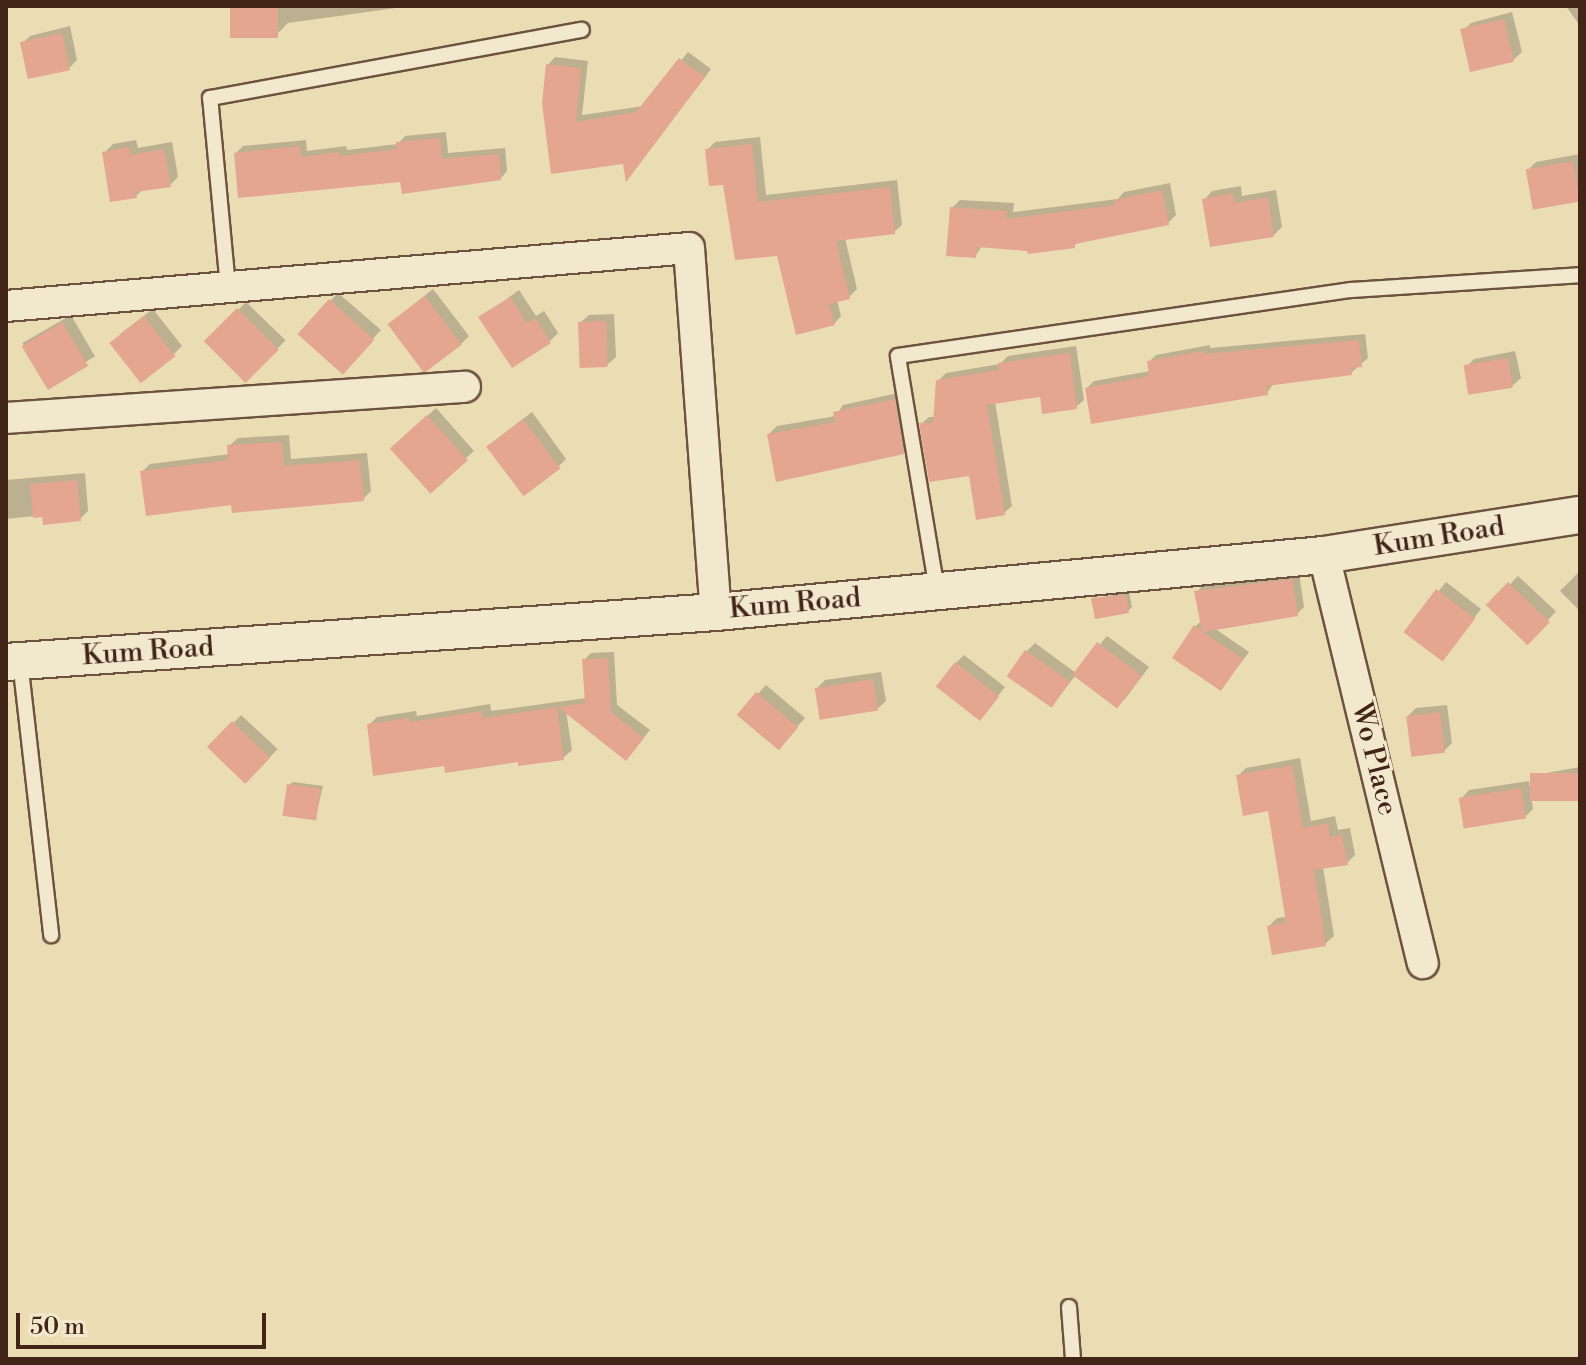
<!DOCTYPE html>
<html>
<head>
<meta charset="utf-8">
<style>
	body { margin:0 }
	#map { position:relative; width:1586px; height:1365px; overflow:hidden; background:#eadcb3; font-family:"Libre Bodoni",serif }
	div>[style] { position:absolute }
	.shadow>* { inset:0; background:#0003; transform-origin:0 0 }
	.building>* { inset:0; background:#e4a591; transform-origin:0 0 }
	.roads { filter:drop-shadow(2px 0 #6d533f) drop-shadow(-2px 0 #6d533f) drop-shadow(0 2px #6d533f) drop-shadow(0 -2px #6d533f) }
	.service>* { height:14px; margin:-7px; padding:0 7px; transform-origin:7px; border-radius:7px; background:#f1e8ce }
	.minor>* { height:30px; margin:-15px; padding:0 15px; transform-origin:15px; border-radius:15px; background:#f1e8ce }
	.tertiary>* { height:36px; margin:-18px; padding:0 18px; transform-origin:18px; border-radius:18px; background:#f1e8ce }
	span { translate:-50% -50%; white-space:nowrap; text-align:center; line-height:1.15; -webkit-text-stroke:6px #f1e8ce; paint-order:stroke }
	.street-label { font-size:28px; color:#432518 }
	.frame { position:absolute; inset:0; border:8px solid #432518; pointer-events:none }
	.scale { position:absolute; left:16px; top:1313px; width:250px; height:36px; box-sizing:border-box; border:4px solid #432518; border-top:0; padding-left:10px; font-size:24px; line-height:28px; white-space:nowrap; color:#432518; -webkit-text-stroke:6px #f1e8ce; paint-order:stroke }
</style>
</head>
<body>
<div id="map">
	<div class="shadow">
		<div style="clip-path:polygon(232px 6px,410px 6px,288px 23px,279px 32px)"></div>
		<div style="clip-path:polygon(1566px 6px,1580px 6px,1580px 22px,1578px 23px)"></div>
		<div style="clip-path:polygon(1512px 12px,1522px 52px,1513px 60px,1463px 31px,1471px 23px)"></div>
		<div style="clip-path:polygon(70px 26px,77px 60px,69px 68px,22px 44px,30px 36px)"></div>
		<div style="clip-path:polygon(688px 52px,711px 69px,633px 172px,625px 162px,553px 172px,548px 65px,555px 57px,588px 61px,582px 115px,644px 106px)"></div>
		<div style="clip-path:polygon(446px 132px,448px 153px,505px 148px,507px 171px,501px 178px,402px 180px,236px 153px,243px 146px,306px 140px,307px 151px,346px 146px,347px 150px,398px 144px,405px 136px)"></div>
		<div style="clip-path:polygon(760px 137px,766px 195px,897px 180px,902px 225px,894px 232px,845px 238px,857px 289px,849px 297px,837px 300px,841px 316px,834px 324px,725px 183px,708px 149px,715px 142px)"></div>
		<div style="clip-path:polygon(136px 140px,138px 148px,172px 142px,178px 177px,170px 185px,143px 189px,136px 196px,105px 152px,113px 144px)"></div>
		<div style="clip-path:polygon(1580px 154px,1579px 199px,1528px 170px,1536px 162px)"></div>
		<div style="clip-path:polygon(1170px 183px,1176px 215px,1168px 223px,1079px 241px,1074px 246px,1029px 249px,983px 245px,975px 256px,952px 208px,960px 200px,1014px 203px,1013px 212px,1118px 199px,1124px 192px)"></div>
		<div style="clip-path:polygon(1241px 186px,1242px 196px,1276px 190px,1282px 227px,1274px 235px,1204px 200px,1212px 191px)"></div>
		<div style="clip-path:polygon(433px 289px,469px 336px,461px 344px,389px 324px)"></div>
		<div style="clip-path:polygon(519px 290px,536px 316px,544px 311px,558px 333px,550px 341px,481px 318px)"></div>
		<div style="clip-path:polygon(338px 293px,381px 330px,343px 371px,330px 301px)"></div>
		<div style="left:246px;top:302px;width:55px;height:56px;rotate:44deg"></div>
		<div style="clip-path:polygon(153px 309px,182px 346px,174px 354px,120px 334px)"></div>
		<div style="clip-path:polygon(614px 314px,616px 357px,607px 365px,580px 323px,589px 315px)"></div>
		<div style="left:71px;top:315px;width:48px;height:56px;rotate:60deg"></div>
		<div style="clip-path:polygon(1365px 334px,1368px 358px,1351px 373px,1274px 383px,1267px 393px,1087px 388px,1094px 381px,1150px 371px,1149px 362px,1156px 355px,1210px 345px,1210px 348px)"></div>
		<div style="clip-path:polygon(1076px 346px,1084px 400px,1076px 407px,1042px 395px,995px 402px,1012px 506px,1004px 513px,921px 424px,929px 417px,935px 417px,938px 381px,946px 373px,1000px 364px,1008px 356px)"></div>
		<div style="clip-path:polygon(1515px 351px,1521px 378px,1512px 386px,1466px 367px,1474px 359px)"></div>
		<div style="clip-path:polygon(903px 392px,911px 444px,903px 452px,769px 434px,777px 426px,836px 416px,843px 405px)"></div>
		<div style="clip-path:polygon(436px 408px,474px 451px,466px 458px,401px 440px)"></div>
		<div style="clip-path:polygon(532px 412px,566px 459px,558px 467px,488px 446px)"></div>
		<div style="clip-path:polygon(289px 435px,291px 459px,367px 453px,371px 491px,363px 499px,233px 503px,142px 472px,150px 464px,230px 454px,229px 446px,238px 438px)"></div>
		<div style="clip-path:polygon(85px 473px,88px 511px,80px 519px,44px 515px,6px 519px,6px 480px)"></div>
		<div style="clip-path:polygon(1580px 571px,1580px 611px,1560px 591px)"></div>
		<div style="clip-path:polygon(1299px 573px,1304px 607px,1297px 614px,1214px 628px,1249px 652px,1221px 689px,1195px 627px,1202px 620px,1197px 592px,1204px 584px)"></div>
		<div style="left:1518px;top:576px;width:52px;height:41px;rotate:43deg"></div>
		<div style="clip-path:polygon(1446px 582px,1481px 609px,1449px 650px,1406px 631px)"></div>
		<div style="clip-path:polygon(1129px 592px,1132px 607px,1128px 611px,1093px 599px)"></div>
		<div style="clip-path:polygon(1107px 636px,1149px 667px,1125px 699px,1117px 706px,1076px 675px,1051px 706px,1027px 651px,1035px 643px,1076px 673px)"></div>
		<div style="clip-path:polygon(614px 652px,617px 705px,650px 730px,633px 751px,566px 711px,572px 750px,563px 758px,446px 764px,369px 725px,377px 717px,416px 711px,417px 716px,490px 704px,491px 711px,586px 698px,584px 660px,591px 653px)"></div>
		<div style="clip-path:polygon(964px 655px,1005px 687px,988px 709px,956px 663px)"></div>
		<div style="clip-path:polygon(881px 672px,886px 701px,877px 709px,817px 688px,825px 680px)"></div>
		<div style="clip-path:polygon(766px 685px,805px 718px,783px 742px,739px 715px)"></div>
		<div style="clip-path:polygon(1447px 705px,1452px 743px,1444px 751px,1408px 716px,1416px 708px)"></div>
		<div style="left:241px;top:715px;width:50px;height:45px;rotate:43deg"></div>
		<div style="clip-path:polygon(1300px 758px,1311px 821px,1335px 816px,1338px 830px,1350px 828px,1355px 855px,1347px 863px,1323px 867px,1334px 936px,1325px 944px,1269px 926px,1277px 918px,1287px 917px,1270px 809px,1238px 776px,1246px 768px)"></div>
		<div style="clip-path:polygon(1580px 767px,1580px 799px,1533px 782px,1541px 774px)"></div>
		<div style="clip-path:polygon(1529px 781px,1533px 809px,1525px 817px,1461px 799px,1469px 790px)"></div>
		<div style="clip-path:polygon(293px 782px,323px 786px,315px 820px,289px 785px)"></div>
	</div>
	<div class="building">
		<div style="left:230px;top:6px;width:48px;height:32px"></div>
		<div style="left:1504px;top:19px;width:44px;height:45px;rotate:77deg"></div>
		<div style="left:62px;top:33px;width:38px;height:43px;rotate:78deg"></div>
		<div style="clip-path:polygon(679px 58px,705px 77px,626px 182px,623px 164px,551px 174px,542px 103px,546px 64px,581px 68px,576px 122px,636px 112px)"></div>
		<div style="clip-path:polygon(440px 138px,442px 159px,499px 154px,501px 180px,402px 194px,400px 182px,238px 198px,234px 153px,300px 146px,301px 157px,339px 152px,340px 156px,397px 149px,396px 142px)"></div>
		<div style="clip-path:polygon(752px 144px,758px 202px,890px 187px,895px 234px,836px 241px,850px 299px,829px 304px,835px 325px,796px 335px,777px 256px,735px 260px,723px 185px,709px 186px,705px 149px)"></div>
		<div style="clip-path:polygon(129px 147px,130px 155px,164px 149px,171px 187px,135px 192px,137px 198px,110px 202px,102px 152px)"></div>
		<div style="left:1573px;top:161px;width:41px;height:48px;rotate:80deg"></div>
		<div style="clip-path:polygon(1162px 190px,1169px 225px,1075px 244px,1075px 248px,1028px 254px,1027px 251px,977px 247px,976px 258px,946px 256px,950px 207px,1007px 211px,1006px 219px,1115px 205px,1114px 200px)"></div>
		<div style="clip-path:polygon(1233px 193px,1235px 203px,1268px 197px,1274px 237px,1210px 247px,1202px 199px)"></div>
		<div style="left:425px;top:296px;width:61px;height:47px;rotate:53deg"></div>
		<div style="clip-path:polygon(510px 297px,527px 323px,535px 318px,551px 343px,512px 368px,478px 317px)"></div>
		<div style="left:329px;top:299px;width:61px;height:47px;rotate:42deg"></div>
		<div style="left:237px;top:308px;width:59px;height:47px;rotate:45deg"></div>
		<div style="left:144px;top:316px;width:51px;height:44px;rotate:52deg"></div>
		<div style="left:606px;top:321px;width:46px;height:28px;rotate:88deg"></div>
		<div style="left:62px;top:322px;width:51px;height:47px;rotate:59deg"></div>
		<div style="clip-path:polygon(1359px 340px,1362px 367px,1352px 368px,1352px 375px,1267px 386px,1268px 395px,1091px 424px,1085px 388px,1149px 376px,1147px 361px,1203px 351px,1204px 354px)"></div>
		<div style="clip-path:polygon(1070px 353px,1077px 409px,1042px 414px,1040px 397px,987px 405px,1005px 515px,976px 520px,969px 476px,929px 482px,919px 423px,933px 423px,936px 380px,999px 370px,998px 363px)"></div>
		<div style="left:1508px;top:358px;width:30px;height:45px;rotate:81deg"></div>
		<div style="clip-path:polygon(895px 399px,904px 454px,776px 482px,767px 434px,835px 422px,833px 412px)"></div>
		<div style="left:427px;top:415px;width:61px;height:50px;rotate:48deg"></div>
		<div style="left:523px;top:419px;width:62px;height:46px;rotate:53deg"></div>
		<div style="clip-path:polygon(282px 442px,284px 466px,360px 460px,364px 501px,232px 513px,231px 505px,146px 516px,140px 471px,228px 460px,227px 445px)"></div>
		<div style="clip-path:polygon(77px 480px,81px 521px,43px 525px,42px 517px,33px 518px,30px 484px)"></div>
		<div style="clip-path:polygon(1292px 579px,1298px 616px,1203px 632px,1243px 659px,1221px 691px,1172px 658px,1194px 625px,1202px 631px,1194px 591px)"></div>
		<div style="left:1508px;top:582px;width:58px;height:32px;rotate:44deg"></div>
		<div style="left:1436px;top:589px;width:49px;height:54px;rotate:37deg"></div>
		<div style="clip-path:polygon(1126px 595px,1129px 613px,1095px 619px,1091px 598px)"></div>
		<div style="left:1097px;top:642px;width:56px;height:41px;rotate:37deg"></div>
		<div style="left:1025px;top:650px;width:55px;height:32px;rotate:35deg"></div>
		<div style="clip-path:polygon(608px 658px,611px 712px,644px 738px,626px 761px,558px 707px,585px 703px,582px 659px)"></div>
		<div style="left:955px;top:662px;width:56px;height:31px;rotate:38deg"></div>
		<div style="left:873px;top:679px;width:32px;height:59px;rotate:81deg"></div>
		<div style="left:756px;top:692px;width:55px;height:30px;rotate:40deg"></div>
		<div style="clip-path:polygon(557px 707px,564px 760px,518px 766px,518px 762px,445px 773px,444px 766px,373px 776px,367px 724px,409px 718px,410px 722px,482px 711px,483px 718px)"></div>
		<div style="left:1440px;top:712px;width:41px;height:34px;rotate:83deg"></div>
		<div style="left:232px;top:721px;width:53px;height:36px;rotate:44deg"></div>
		<div style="clip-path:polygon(1292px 765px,1303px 828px,1328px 823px,1330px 837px,1342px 835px,1348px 865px,1314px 870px,1326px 946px,1272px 955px,1267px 926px,1286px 922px,1268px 811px,1243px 816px,1236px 775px)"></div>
		<div style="left:1580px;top:773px;width:28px;height:50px;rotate:90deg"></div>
		<div style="left:287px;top:784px;width:34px;height:32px;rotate:8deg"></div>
		<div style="left:1521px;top:788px;width:31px;height:63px;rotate:81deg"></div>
	</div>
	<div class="roads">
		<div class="service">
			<div style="left:228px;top:287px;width:190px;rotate:-95.4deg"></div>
			<div style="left:210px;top:98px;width:378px;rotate:-10.4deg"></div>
			<div style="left:937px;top:590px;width:237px;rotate:-99.5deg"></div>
			<div style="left:898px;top:356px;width:458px;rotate:-8.3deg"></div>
			<div style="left:1351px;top:290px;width:229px;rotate:-3.7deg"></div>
			<div style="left:20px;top:661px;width:276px;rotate:83.5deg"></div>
			<div style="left:1069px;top:1307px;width:52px;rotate:85.6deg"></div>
		</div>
		<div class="minor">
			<div style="left:6px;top:306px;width:685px;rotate:-4.85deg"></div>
			<div style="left:689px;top:248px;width:365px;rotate:85.8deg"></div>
			<div style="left:6px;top:418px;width:460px;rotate:-3.9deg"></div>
			<div style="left:1324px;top:555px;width:420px;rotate:76.4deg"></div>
		</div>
		<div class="tertiary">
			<div style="left:6px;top:662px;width:712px;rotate:-4.03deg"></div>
			<div style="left:716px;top:612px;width:611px;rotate:-5.36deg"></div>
			<div style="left:1324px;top:555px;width:259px;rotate:-8.9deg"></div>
		</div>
	</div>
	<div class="street-label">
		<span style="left:1439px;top:537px;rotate:-9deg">Kum Road</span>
		<span style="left:795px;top:604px;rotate:-5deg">Kum Road</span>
		<span style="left:148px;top:652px;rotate:-4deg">Kum Road</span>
		<span style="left:1374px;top:759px;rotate:76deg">Wo Place</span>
	</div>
	<div class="frame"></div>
	<div class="scale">50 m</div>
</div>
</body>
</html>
